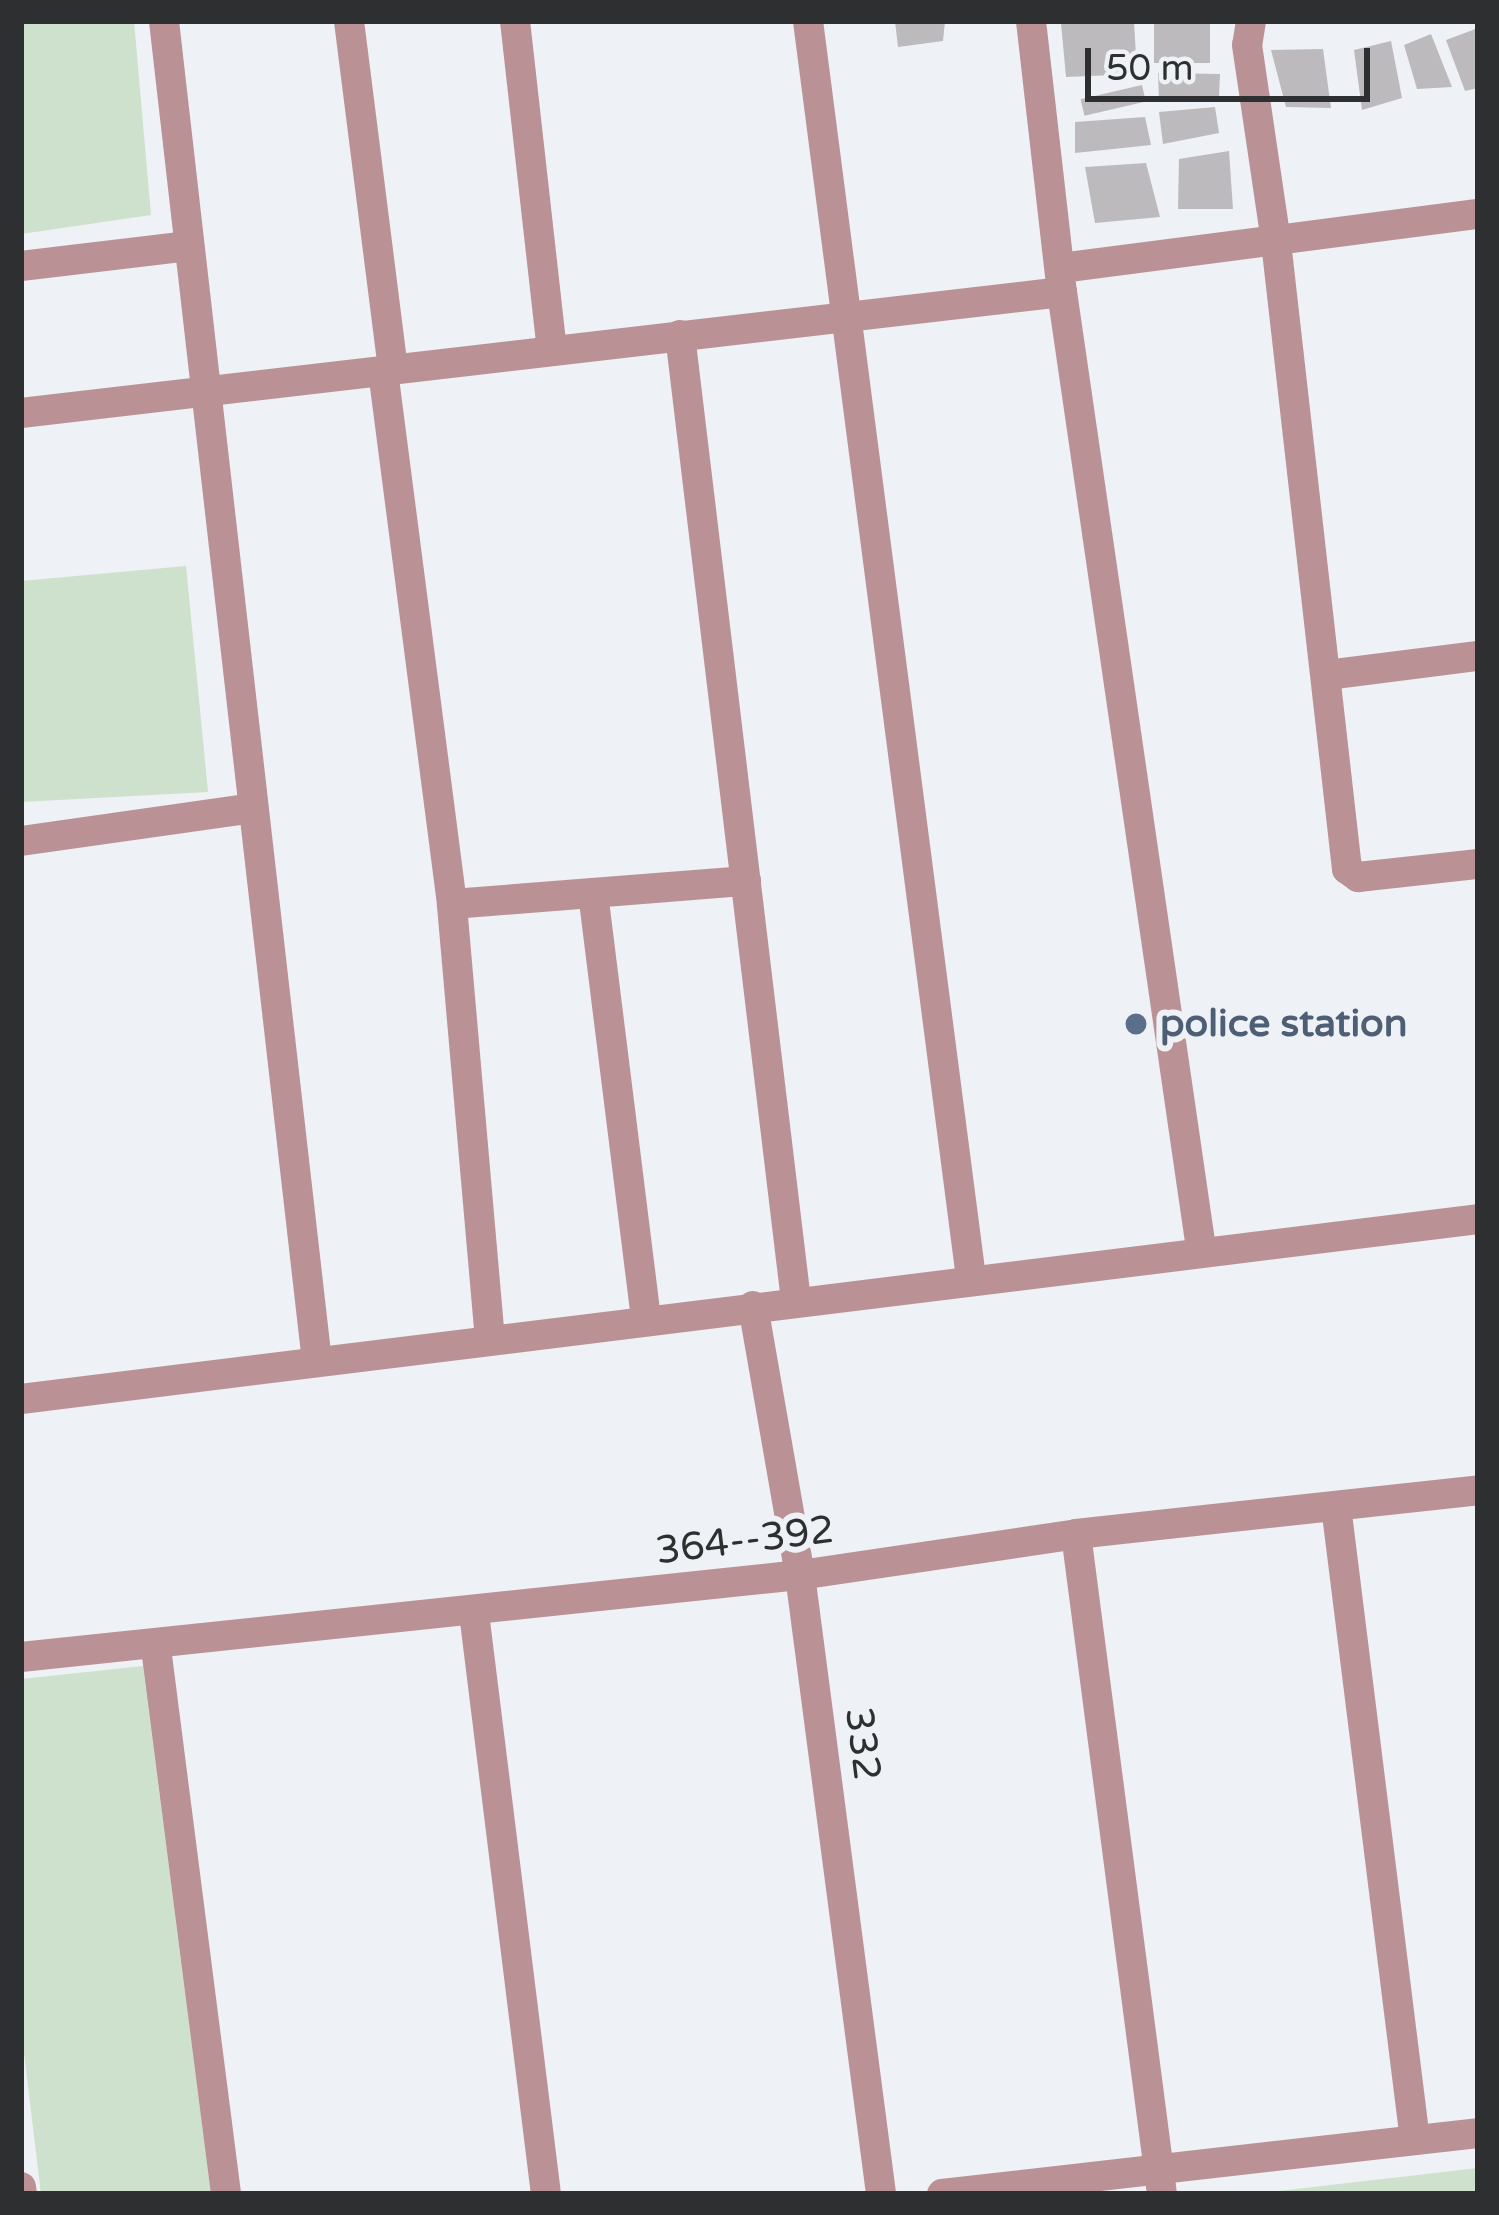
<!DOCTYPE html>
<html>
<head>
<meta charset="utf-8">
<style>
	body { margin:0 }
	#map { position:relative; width:1499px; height:2215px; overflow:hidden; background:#eef1f5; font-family:"Varela Round",sans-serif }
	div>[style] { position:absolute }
	.green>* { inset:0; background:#cde1cc }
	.building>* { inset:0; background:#bdbabd; transform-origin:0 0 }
	.minor>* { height:30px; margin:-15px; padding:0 15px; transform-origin:15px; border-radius:15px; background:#ba9295 }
	.dots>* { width:33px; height:33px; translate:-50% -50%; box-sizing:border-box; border:6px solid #eef1f5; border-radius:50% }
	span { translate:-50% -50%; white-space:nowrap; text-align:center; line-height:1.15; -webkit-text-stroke:12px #eef1f5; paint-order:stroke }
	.service-label { font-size:39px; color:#4e5e75; font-weight:700 }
	.left { translate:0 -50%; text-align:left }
	.street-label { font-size:39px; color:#2d2f30 }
	.frame { position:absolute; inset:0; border:24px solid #2d2f30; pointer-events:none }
	.scale { position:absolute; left:1085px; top:48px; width:285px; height:54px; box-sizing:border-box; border:6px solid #2d2f30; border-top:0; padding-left:15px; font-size:36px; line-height:42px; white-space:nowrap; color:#2d2f30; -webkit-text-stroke:9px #eef1f5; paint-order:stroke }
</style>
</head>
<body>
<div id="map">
	<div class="green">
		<div style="clip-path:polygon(21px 21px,134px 21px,151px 215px,21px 234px)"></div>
		<div style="clip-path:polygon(186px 566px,208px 792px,21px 802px,21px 581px)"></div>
		<div style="clip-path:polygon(143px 1666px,211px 2194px,41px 2194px,21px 2028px,21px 1679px)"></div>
		<div style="clip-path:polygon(1478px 2168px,1478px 2194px,1253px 2194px)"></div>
	</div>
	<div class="building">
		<div style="clip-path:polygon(895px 21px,945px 21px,943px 41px,898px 47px)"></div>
		<div style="clip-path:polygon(1073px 21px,1134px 21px,1137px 74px,1066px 77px,1061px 23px)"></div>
		<div style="left:1154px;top:21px;width:56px;height:42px"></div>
		<div style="clip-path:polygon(1478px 28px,1478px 88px,1465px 91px,1446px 40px)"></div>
		<div style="clip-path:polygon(1431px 34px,1452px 87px,1417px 89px,1404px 45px)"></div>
		<div style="clip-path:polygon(1391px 41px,1402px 98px,1362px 110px,1354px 50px)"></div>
		<div style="clip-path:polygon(1323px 49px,1331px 108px,1286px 107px,1271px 50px)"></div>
		<div style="clip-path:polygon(1158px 73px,1220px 74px,1219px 97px,1159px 100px)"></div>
		<div style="left:1142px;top:85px;width:17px;height:63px;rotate:77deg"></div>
		<div style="clip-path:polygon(1215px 107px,1219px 133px,1163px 144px,1159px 112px)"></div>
		<div style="clip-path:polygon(1145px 117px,1151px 145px,1075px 153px,1075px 122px)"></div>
		<div style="clip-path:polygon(1229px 151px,1233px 209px,1178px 209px,1179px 159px)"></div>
		<div style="clip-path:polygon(1146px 163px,1160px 217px,1095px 223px,1085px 167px)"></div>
	</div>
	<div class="minor">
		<div style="left:164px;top:21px;width:1349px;rotate:83.49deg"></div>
		<div style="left:349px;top:21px;width:352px;rotate:82.8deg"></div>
		<div style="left:515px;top:21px;width:331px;rotate:83.6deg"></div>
		<div style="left:808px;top:21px;width:1268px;rotate:82.61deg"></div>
		<div style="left:1031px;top:21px;width:273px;rotate:83.5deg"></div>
		<div style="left:1062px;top:292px;width:966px;rotate:81.73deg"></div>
		<div style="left:1251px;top:21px;width:24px;rotate:99deg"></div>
		<div style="left:1247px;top:45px;width:199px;rotate:81.6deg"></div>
		<div style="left:1276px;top:242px;width:631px;rotate:83.54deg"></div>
		<div style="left:1347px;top:869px;width:14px;rotate:36deg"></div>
		<div style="left:1358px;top:877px;width:121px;rotate:-6.2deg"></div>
		<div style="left:21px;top:266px;width:169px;rotate:-6.8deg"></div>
		<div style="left:1061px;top:268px;width:420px;rotate:-7.4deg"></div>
		<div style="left:680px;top:335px;width:973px;rotate:83.15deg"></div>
		<div style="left:383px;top:371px;width:537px;rotate:82.62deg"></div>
		<div style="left:21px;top:413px;width:1048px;rotate:-6.63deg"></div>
		<div style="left:1327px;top:675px;width:152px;rotate:-7.2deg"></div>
		<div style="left:21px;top:841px;width:234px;rotate:-8.1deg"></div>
		<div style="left:593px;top:893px;width:430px;rotate:82.9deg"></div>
		<div style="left:753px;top:1306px;width:273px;rotate:80.1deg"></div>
		<div style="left:800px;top:1575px;width:624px;rotate:82.54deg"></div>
		<div style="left:490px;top:1340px;width:438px;rotate:-95deg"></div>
		<div style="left:452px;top:904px;width:295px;rotate:-4.5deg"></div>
		<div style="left:21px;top:1399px;width:1468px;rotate:-7.04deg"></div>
		<div style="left:1336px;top:1506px;width:639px;rotate:82.9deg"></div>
		<div style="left:1076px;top:1534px;width:666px;rotate:82.58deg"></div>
		<div style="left:474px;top:1613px;width:585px;rotate:82.94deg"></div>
		<div style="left:156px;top:1648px;width:550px;rotate:82.69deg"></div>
		<div style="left:21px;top:1657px;width:783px;rotate:-6.01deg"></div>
		<div style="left:800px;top:1575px;width:279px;rotate:-8.4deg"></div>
		<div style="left:1076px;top:1534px;width:404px;rotate:-6.2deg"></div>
		<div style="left:21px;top:2187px;width:7px;rotate:82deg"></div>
		<div style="left:942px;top:2194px;width:539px;rotate:-6.49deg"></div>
	</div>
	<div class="dots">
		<div style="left:1136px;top:1024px;background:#5c6f8a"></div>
	</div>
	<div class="service-label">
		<span class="left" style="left:1160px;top:1024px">police station</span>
	</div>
	<div class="street-label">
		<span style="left:745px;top:1541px;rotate:-7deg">364--392</span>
		<span style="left:862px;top:1744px;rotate:83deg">332</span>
	</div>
	<div class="frame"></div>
	<div class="scale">50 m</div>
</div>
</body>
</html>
